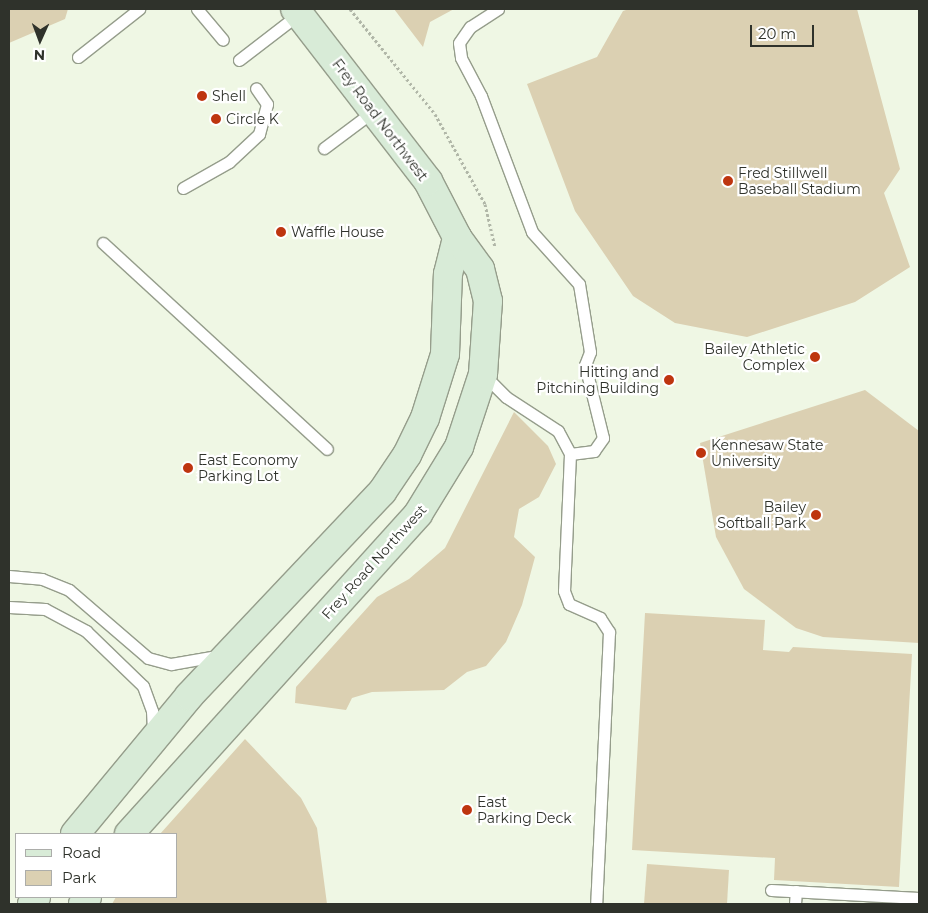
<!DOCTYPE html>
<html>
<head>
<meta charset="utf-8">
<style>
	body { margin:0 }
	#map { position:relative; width:928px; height:913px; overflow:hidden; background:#eff7e4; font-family:Montserrat,sans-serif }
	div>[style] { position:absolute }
	.green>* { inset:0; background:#dbd0b2 }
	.path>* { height:3px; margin-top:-1.5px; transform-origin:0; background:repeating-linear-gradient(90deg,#b1b7a8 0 2.5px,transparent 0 5px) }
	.roads { filter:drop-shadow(1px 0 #959d8b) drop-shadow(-1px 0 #959d8b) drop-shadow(0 1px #959d8b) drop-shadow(0 -1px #959d8b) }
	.service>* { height:11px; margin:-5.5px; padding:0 5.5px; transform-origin:5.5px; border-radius:5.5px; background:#fff }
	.secondary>* { height:28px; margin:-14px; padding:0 14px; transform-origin:14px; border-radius:14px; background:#d8ebd7 }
	.dots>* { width:14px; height:14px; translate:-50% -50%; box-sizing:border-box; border:2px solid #fff; border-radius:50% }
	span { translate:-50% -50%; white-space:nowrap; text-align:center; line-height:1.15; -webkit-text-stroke:4.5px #fff; paint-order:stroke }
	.poi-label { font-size:14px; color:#2f322b }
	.left { translate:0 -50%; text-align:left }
	.right { translate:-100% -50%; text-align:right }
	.street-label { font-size:14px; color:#2f322b }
	.frame { position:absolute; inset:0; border:10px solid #2f322b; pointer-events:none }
	.legend { position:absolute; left:15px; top:833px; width:162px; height:65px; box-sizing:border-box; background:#fff; border:1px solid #acadaa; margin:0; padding:6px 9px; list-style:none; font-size:15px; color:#2f322b }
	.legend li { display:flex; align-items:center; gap:10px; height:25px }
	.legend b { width:25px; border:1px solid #acadaa }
	.north { position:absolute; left:15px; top:15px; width:50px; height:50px; -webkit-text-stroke:4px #fff; paint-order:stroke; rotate:182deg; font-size:14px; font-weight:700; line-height:20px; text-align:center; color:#2f322b }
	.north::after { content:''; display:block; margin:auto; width:18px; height:22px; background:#2f322b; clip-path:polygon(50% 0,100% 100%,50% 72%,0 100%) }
	.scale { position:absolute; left:750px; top:25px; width:64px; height:22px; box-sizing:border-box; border:2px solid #2f322b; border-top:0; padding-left:6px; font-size:15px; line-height:18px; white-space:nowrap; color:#2f322b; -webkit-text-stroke:4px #fff; paint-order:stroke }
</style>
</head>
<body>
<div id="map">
	<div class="green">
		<div style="clip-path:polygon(9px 9px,68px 9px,65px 19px,9px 43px)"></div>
		<div style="clip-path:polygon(394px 9px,454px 9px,430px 22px,423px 47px)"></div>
		<div style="clip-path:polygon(629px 9px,857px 9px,900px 169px,884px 193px,910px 267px,855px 302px,747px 337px,675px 323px,633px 296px,575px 211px,527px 84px,597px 57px,623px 11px)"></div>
		<div style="clip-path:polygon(865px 390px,919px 431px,919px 643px,823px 637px,796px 628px,744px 589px,716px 537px,700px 443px)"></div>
		<div style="clip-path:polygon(514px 412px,548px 446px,556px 464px,539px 497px,519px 509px,514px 537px,535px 557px,522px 605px,506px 642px,486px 666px,467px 672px,444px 690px,372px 692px,352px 698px,346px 710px,295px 703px,296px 687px,377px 597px,409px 579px,445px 548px)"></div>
		<div style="clip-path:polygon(645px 613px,765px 620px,763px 650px,789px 652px,793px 647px,912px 654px,899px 887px,774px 880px,775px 858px,632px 850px)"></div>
		<div style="clip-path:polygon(245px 739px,301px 798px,317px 828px,327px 904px,112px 904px,116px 897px,176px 897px,176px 834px,160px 834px)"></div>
		<div style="clip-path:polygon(647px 864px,729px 870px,727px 904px,644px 904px)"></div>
	</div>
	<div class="path">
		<div style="left:350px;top:9px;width:135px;rotate:51deg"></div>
		<div style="left:435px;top:114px;width:103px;rotate:60.9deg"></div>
		<div style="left:485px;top:204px;width:44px;rotate:76.9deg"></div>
	</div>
	<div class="roads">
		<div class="service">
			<div style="left:197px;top:9px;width:40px;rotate:50deg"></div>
			<div style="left:498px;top:9px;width:33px;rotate:147deg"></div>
			<div style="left:470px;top:27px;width:19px;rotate:125deg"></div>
			<div style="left:459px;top:43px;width:15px;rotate:82deg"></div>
			<div style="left:461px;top:58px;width:43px;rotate:62.2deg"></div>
			<div style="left:481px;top:96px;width:145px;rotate:69.4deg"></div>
			<div style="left:532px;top:232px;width:70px;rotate:47.9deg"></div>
			<div style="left:579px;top:284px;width:69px;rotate:80.8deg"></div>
			<div style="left:590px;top:352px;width:14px;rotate:111deg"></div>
			<div style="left:585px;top:365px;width:75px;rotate:76.1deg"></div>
			<div style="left:603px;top:438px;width:16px;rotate:125deg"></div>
			<div style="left:594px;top:451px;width:24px;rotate:173deg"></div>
			<div style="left:570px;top:454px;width:137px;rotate:92.5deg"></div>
			<div style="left:564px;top:591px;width:14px;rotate:69deg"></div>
			<div style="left:569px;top:604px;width:34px;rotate:24deg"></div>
			<div style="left:600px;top:618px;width:17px;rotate:57deg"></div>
			<div style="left:609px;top:632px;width:272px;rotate:92.7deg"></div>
			<div style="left:78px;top:57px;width:78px;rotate:-38.2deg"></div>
			<div style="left:239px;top:60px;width:76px;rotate:-37.5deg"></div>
			<div style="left:324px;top:148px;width:64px;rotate:-36.7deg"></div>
			<div style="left:183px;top:188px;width:53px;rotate:-29.5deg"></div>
			<div style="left:229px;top:162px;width:41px;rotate:-43deg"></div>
			<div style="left:259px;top:134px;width:31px;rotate:-75deg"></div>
			<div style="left:267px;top:104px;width:19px;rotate:-125deg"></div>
			<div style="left:103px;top:243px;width:304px;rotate:42.6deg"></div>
			<div style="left:484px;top:375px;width:31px;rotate:45deg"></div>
			<div style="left:506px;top:397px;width:62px;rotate:33.2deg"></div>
			<div style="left:558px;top:431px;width:26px;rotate:62deg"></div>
			<div style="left:9px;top:576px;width:33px;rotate:5deg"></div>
			<div style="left:42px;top:579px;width:29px;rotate:22deg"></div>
			<div style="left:69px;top:590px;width:104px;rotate:40.7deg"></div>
			<div style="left:148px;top:658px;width:24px;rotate:15deg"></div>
			<div style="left:171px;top:664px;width:47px;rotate:-9.9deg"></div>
			<div style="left:9px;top:607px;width:36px;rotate:3deg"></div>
			<div style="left:45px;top:609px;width:47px;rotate:28.2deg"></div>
			<div style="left:86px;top:631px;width:79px;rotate:44deg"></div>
			<div style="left:143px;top:686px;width:27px;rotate:70deg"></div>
			<div style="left:152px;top:711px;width:21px;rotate:87deg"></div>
			<div style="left:771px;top:890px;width:148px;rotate:3.1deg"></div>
			<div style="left:795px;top:904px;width:13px;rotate:-86deg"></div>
		</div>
		<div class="secondary">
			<div style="left:75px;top:834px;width:179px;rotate:-50.4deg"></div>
			<div style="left:189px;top:696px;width:281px;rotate:-46.6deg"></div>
			<div style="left:382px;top:492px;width:45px;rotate:-56deg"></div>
			<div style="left:407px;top:455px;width:41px;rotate:-64.1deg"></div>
			<div style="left:425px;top:418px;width:67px;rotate:-72.6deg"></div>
			<div style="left:445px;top:354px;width:80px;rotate:-87.9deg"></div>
			<div style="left:448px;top:274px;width:38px;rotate:-76deg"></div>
			<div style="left:129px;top:834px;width:431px;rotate:-47.9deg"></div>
			<div style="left:418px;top:514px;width:79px;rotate:-58.5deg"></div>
			<div style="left:459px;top:447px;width:77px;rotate:-71.8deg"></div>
			<div style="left:483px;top:374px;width:73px;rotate:-86.1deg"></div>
			<div style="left:488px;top:301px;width:33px;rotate:-104deg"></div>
			<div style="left:480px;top:269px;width:39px;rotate:-126deg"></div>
			<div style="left:457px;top:237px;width:63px;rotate:-117.4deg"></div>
			<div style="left:428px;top:181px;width:217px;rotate:-127.7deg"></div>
			<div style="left:32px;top:904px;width:8px;rotate:-60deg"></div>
			<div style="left:83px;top:904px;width:8px;rotate:-60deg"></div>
		</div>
	</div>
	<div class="dots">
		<div style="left:202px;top:96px;background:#be350f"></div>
		<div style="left:216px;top:119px;background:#be350f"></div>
		<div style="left:728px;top:181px;background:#be350f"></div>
		<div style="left:281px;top:232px;background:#be350f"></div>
		<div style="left:815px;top:357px;background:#be350f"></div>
		<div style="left:669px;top:380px;background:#be350f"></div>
		<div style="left:701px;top:453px;background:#be350f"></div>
		<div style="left:188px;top:468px;background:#be350f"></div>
		<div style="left:816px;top:515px;background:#be350f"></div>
		<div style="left:467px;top:810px;background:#be350f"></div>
	</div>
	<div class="poi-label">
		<span class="left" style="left:212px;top:96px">Shell</span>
		<span class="left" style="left:226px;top:119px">Circle K</span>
		<span class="left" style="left:738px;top:181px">Fred Stillwell<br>Baseball Stadium</span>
		<span class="left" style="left:291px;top:232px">Waffle House</span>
		<span class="right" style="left:805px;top:357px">Bailey Athletic<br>Complex</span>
		<span class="right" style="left:659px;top:380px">Hitting and<br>Pitching Building</span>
		<span class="left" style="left:711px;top:453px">Kennesaw State<br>University</span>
		<span class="left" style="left:198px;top:468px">East Economy<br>Parking Lot</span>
		<span class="right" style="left:806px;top:515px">Bailey<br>Softball Park</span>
		<span class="left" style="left:477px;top:810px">East<br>Parking Deck</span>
	</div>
	<div class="street-label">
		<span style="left:380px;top:120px;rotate:53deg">Frey Road Northwest</span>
		<span style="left:374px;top:562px;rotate:-48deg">Frey Road Northwest</span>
	</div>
	<div class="frame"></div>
	<ul class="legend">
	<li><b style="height:6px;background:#d8ebd7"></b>Road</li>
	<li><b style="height:14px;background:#dbd0b2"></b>Park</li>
	</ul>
	<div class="north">N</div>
	<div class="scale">20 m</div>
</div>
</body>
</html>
